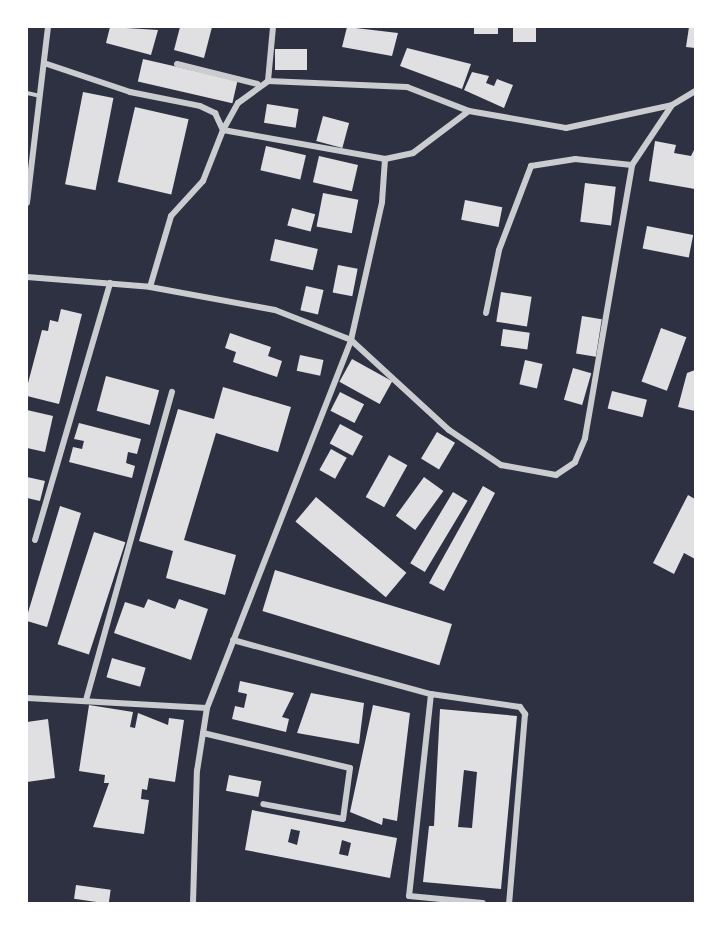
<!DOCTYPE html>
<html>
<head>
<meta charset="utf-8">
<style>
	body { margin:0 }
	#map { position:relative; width:722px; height:930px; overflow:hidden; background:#2d3142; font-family:"Noto Sans",sans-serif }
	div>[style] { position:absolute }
	.building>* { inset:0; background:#e0e0e3; transform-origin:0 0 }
	.service>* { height:4px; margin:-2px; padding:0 2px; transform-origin:2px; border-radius:2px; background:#caccd0 }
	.minor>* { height:6px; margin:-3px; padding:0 3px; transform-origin:3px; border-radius:3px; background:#caccd0 }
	span { translate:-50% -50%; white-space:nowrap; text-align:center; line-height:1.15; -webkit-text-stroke:4.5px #fff; paint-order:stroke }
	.frame { position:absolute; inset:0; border:28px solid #fff; pointer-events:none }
</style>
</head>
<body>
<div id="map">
	<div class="building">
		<div style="clip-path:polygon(110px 27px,158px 30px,151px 55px,106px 43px)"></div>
		<div style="clip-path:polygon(180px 27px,212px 27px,204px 58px,174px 50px)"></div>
		<div style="clip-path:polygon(347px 27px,398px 33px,392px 56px,342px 47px)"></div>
		<div style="left:474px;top:27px;width:24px;height:7px"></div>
		<div style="left:513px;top:27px;width:23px;height:15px"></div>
		<div style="clip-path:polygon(689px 27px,695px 27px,695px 48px,686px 47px)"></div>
		<div style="clip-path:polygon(407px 48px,471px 64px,462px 89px,400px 66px)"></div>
		<div style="left:275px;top:49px;width:32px;height:21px"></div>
		<div style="left:143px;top:59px;width:97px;height:23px;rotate:13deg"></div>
		<div style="clip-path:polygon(472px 72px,489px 76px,486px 83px,494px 86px,497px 79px,513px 85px,504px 108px,464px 90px)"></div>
		<div style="left:83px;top:92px;width:31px;height:94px;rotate:11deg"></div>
		<div style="left:267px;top:104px;width:32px;height:19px;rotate:9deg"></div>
		<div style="left:135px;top:107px;width:55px;height:77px;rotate:13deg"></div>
		<div style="left:323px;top:116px;width:27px;height:26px;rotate:15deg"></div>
		<div style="clip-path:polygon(655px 141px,676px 145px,674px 153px,691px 156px,695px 148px,695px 189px,649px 181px)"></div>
		<div style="left:266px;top:146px;width:41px;height:25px;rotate:13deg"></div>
		<div style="left:319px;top:156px;width:40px;height:27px;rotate:13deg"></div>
		<div style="left:585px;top:183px;width:31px;height:39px;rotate:7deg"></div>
		<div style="left:323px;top:193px;width:36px;height:34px;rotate:11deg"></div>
		<div style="left:465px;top:200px;width:38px;height:20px;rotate:11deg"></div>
		<div style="left:292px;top:208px;width:24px;height:18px;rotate:15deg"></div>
		<div style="left:647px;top:226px;width:47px;height:23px;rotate:11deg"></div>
		<div style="left:275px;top:239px;width:44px;height:22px;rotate:13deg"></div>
		<div style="left:338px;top:265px;width:20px;height:28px;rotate:11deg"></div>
		<div style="left:306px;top:286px;width:18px;height:25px;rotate:13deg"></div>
		<div style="left:501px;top:292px;width:31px;height:30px;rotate:9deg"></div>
		<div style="clip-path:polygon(61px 309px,82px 314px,59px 404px,27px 396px,27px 387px,42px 330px,48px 331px,50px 320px,58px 322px)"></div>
		<div style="left:582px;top:316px;width:20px;height:38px;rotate:9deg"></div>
		<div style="left:661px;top:328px;width:27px;height:57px;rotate:20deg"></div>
		<div style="left:503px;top:329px;width:27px;height:17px;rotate:8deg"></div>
		<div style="clip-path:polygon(230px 333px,271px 347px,268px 356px,282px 361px,277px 377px,233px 362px,236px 352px,225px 348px)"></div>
		<div style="left:300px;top:355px;width:24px;height:16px;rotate:12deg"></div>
		<div style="left:352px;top:359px;width:46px;height:26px;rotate:29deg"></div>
		<div style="left:525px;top:360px;width:18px;height:25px;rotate:13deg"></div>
		<div style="left:573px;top:368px;width:19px;height:33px;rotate:16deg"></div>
		<div style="clip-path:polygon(695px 370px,695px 411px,678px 407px,687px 373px)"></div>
		<div style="left:106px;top:376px;width:55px;height:36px;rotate:15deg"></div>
		<div style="clip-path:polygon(223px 387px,291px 407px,278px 452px,216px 433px,184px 540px,236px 555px,225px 595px,166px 578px,173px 551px,139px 541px,178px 409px,214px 419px)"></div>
		<div style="left:612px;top:391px;width:36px;height:18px;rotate:14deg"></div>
		<div style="left:340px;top:392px;width:27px;height:21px;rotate:27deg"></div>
		<div style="clip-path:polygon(27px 410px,53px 416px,45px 452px,27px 448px)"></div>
		<div style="clip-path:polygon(79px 423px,141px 439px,137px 454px,128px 452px,126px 463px,135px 466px,132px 478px,69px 462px,73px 447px,82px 449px,84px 441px,74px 439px)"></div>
		<div style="left:340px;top:424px;width:26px;height:22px;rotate:28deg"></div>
		<div style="left:437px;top:432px;width:21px;height:31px;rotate:31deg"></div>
		<div style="left:331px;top:449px;width:18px;height:24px;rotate:29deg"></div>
		<div style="left:389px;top:455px;width:21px;height:48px;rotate:29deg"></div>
		<div style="clip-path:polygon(27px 477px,45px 481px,40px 501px,27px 498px)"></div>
		<div style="left:424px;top:477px;width:24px;height:48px;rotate:36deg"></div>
		<div style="clip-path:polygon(483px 486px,495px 493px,444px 591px,429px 583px)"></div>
		<div style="left:453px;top:492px;width:17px;height:83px;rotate:31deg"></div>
		<div style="clip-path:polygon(688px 495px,695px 499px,695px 559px,684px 553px,674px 574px,653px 563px)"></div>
		<div style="left:316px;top:497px;width:118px;height:32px;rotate:40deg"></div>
		<div style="clip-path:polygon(60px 506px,81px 513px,47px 627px,27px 621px,27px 616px)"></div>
		<div style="left:94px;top:532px;width:33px;height:118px;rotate:18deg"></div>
		<div style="left:275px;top:570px;width:185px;height:43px;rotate:17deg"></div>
		<div style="clip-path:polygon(148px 599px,175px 609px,179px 599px,208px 609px,191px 660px,114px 633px,125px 602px,144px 608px)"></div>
		<div style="left:112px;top:658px;width:35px;height:20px;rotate:16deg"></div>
		<div style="clip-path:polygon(240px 681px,294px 693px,282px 717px,289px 719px,286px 732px,232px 719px,235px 706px,244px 708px,247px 694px,238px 692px)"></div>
		<div style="clip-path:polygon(311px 693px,364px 703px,359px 744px,297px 733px)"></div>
		<div style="clip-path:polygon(89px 705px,133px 712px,130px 727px,135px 728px,138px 713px,168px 725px,169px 718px,184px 720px,175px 782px,149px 778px,147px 790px,142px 789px,141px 799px,149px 800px,144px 834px,93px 827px,109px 783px,104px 783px,105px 775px,79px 771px)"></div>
		<div style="clip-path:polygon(373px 705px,410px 713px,397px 821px,383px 818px,382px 825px,350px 812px)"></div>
		<div style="clip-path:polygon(evenodd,440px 709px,517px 716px,501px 889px,423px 882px,429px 826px,434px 826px,440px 709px,464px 770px,477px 772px,472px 828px,458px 827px,464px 770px)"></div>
		<div style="clip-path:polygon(48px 719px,55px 778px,27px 782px,27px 722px)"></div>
		<div style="left:229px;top:775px;width:33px;height:16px;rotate:11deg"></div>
		<div style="clip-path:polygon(evenodd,252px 810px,397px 838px,390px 878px,245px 850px,252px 810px,291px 829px,300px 831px,297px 845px,288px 842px,291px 829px,252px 810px,342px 840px,351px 843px,348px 856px,339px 854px,342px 840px)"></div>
		<div style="left:76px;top:885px;width:35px;height:14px;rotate:8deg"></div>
	</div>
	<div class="service">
		<div style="left:27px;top:93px;width:13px;rotate:13deg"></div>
	</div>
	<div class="minor">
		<div style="left:44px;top:63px;width:91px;rotate:18.6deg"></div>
		<div style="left:130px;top:92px;width:71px;rotate:11.3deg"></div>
		<div style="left:200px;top:106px;width:17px;rotate:25deg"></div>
		<div style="left:215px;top:113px;width:19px;rotate:65deg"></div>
		<div style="left:177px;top:64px;width:83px;rotate:13.9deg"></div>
		<div style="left:268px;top:81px;width:54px;rotate:-84.7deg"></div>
		<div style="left:223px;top:130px;width:31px;rotate:-61deg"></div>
		<div style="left:238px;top:103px;width:37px;rotate:-36deg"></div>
		<div style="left:268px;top:81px;width:139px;rotate:2.5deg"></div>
		<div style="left:407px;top:87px;width:66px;rotate:21.2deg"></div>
		<div style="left:27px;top:203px;width:177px;rotate:-83.2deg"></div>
		<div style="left:27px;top:277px;width:123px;rotate:4.6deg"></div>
		<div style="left:150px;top:287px;width:127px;rotate:10.4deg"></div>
		<div style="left:275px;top:310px;width:82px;rotate:21.5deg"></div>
		<div style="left:351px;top:340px;width:133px;rotate:42.6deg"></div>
		<div style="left:449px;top:430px;width:63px;rotate:33.9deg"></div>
		<div style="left:501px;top:465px;width:56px;rotate:10.3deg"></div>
		<div style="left:556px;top:475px;width:23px;rotate:-34deg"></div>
		<div style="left:575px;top:462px;width:26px;rotate:-67deg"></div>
		<div style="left:585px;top:438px;width:277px;rotate:-80.2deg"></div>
		<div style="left:632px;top:165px;width:72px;rotate:-56.3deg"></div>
		<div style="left:150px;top:287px;width:74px;rotate:-73.5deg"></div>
		<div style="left:171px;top:216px;width:47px;rotate:-47.6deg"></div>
		<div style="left:203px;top:181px;width:55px;rotate:-68.6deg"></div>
		<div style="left:223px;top:130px;width:165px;rotate:10.1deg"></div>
		<div style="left:486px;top:313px;width:64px;rotate:-78.3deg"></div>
		<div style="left:499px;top:250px;width:90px;rotate:-69.1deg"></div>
		<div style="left:531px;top:166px;width:45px;rotate:-9deg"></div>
		<div style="left:575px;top:159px;width:57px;rotate:6deg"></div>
		<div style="left:35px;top:540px;width:268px;rotate:-73.7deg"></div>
		<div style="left:233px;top:640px;width:205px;rotate:15.3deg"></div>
		<div style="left:431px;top:694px;width:90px;rotate:8.3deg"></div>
		<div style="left:520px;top:707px;width:9px;rotate:54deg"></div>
		<div style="left:525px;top:714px;width:190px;rotate:94.8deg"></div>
		<div style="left:431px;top:694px;width:203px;rotate:96.2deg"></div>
		<div style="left:409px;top:896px;width:74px;rotate:5.4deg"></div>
		<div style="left:27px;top:698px;width:180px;rotate:3.2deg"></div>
		<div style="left:86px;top:700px;width:320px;rotate:-74.4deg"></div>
		<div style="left:203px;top:733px;width:151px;rotate:13.4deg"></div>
		<div style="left:350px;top:768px;width:51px;rotate:97.8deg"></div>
		<div style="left:343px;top:819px;width:81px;rotate:-169.4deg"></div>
		<div style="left:193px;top:903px;width:132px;rotate:-88.3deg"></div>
		<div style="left:197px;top:771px;width:64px;rotate:-81deg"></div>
		<div style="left:207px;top:708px;width:395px;rotate:-68.6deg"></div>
		<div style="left:351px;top:340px;width:141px;rotate:-77.3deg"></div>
		<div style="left:382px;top:202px;width:43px;rotate:-86deg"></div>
		<div style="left:385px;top:159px;width:29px;rotate:-12deg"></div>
		<div style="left:413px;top:153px;width:70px;rotate:-36.9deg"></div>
		<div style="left:469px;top:111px;width:98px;rotate:9.9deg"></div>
		<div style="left:566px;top:128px;width:108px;rotate:-12.2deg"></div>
		<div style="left:672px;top:105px;width:27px;rotate:-31deg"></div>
	</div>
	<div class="frame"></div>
</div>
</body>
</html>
